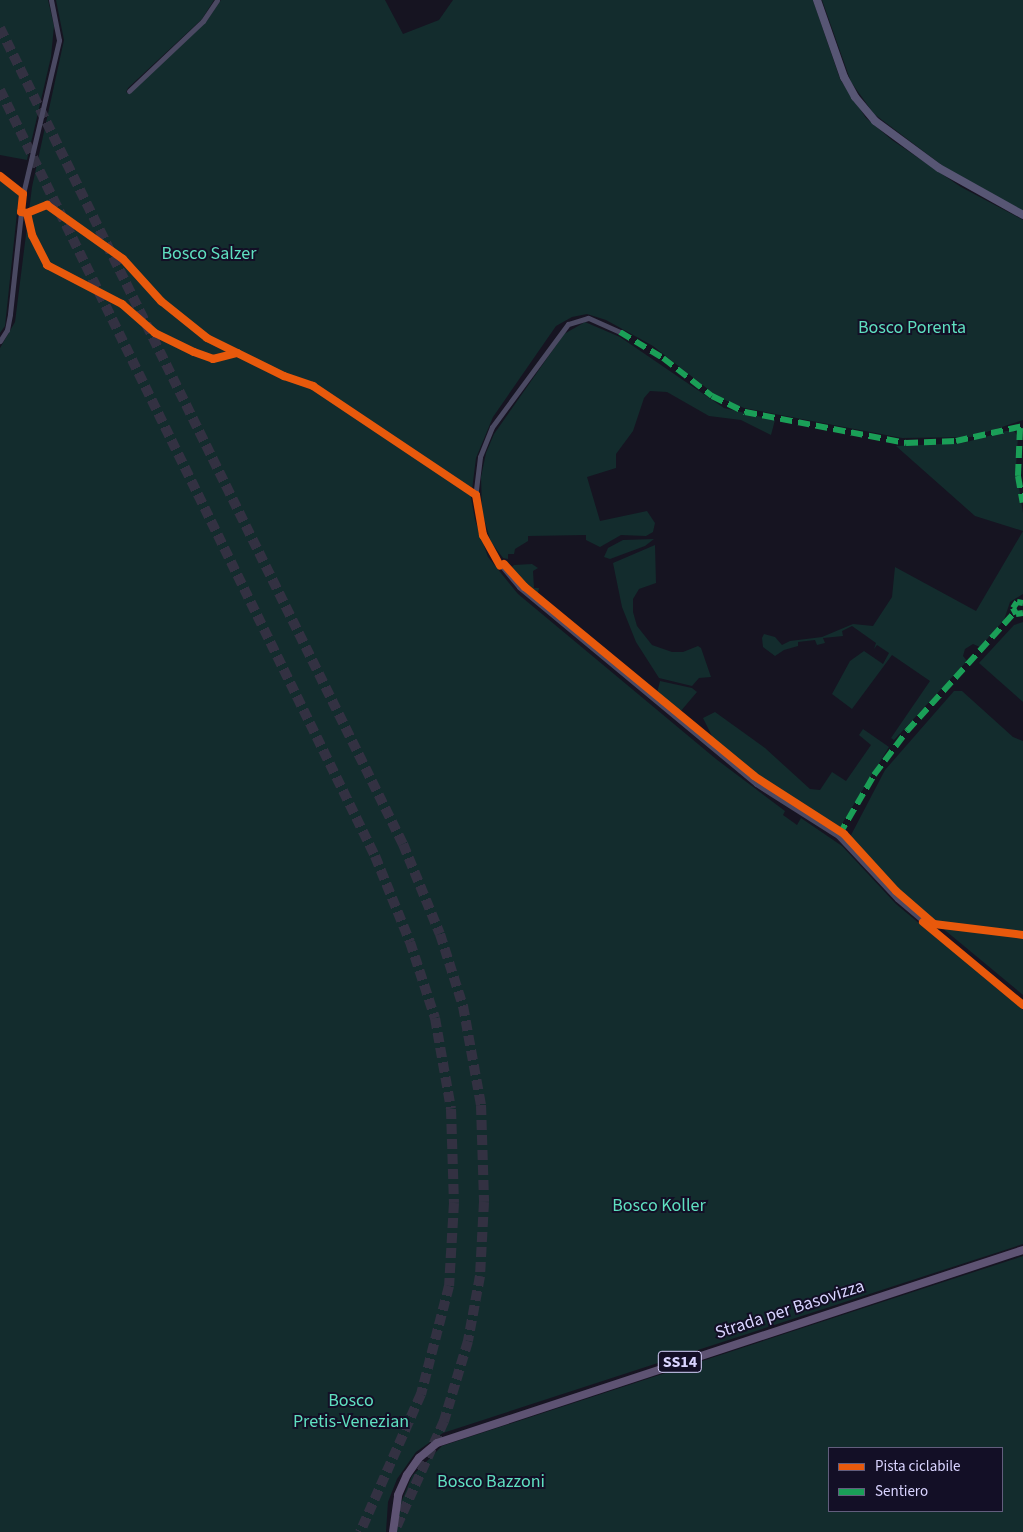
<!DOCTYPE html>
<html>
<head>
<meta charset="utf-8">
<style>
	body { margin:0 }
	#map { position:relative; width:1023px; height:1532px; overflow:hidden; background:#161421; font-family:"Source Sans 3",sans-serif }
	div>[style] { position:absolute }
	.green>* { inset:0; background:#132c2d }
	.motorway-tunnel>* { height:10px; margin-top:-5px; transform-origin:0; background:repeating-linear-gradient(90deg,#333142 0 10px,transparent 0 15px) }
	.minor>* { height:5px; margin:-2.5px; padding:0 2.5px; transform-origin:2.5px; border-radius:2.5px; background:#4a4962 }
	.secondary>* { height:8px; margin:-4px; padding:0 4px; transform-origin:4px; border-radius:4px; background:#575674 }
	.primary>* { height:8px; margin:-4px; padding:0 4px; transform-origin:4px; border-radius:4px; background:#5e5373 }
	.quiet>* { height:6px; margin-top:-3px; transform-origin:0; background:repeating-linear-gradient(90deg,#1a9f57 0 12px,transparent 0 18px) }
	.cycleway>* { height:8px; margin:-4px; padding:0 4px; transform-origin:4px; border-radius:4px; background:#e8590c }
	span { translate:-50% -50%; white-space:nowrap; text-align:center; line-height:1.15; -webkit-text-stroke:4px #130f26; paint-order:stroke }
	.shield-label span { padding:1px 4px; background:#130f26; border:1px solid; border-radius:4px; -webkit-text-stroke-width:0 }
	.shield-label { font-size:16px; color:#d9d4ff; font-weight:700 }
	.park-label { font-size:18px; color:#5fe0c0 }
	.street-label { font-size:18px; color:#d9d4ff }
	.legend { position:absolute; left:828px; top:1447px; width:175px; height:65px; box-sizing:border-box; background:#130f26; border:1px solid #625e7d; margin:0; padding:6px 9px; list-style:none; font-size:15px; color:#d9d4ff }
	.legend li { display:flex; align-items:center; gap:10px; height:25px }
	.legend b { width:25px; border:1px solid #625e7d }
</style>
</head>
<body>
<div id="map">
	<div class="green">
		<div style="clip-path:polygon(0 0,48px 0,54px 26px,51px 57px,27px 160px,0 155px)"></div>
		<div style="clip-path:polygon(56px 0,214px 0,202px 19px,128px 88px,126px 92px,130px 94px,206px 22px,221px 0,385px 0,403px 34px,439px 20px,453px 0,813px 0,840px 79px,866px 118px,892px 140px,961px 187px,1023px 220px,1023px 420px,971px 437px,902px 438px,744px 408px,718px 397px,653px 346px,606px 320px,587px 314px,572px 317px,556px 326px,493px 417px,476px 458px,471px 498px,475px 520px,488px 557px,518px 594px,716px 759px,785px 811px,783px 815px,797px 825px,801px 818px,842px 846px,896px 904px,1023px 1010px,1023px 1244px,443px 1433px,416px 1452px,397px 1479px,388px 1502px,386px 1532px,0 1532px,0 348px,15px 322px,32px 187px,64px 40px)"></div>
		<div style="clip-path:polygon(822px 0,1023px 0,1023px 211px,943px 166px,874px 114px,851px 82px)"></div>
		<div style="clip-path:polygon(0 179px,19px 194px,5px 326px,0 333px)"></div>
		<div style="clip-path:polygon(585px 322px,620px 337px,724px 408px,775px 420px,771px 435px,741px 420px,709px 416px,667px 392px,650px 391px,644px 398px,633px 431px,616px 454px,616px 468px,587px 477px,600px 521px,647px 511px,655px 523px,653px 532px,646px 536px,621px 535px,600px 547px,586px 540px,586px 535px,528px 536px,528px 541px,515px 549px,514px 554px,508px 554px,508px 559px,503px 558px,491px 542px,482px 512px,481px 477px,486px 453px,494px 434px,564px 334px)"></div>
		<div style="clip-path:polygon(1006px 431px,1014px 431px,1018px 436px,1016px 467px,1023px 513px,1023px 594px,1010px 602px,1004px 620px,980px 647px,973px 644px,965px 649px,963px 656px,967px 661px,894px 740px,891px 738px,930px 681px,892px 655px,852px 709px,832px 694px,850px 661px,864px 651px,883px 664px,889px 653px,877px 645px,874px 649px,876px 643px,852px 626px,842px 631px,843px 636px,823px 638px,825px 643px,817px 645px,815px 640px,798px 642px,798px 646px,784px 650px,775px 656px,763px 647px,762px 638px,764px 634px,775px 637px,782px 645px,790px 641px,822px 637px,853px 624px,873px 626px,892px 597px,895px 567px,976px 611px,1023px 531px,975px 516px,896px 446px,963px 443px)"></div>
		<div style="clip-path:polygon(654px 539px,645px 546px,610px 559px,604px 557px,608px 548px,623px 540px)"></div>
		<div style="clip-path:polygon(655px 545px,656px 583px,639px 589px,633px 599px,633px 612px,637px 626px,652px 645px,672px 652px,683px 652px,698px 646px,701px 648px,711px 677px,699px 678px,692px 686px,659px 678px,636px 642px,622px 607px,613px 563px)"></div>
		<div style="clip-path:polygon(532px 564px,538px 568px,533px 571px,534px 588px,539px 588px,538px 593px,510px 569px,514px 565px)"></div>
		<div style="clip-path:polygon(1023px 622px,1023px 702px,979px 663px,1014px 625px)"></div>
		<div style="clip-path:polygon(660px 681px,692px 688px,697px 692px,680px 712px,657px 693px)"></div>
		<div style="clip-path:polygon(954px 691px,962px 691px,1013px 737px,1023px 741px,1023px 995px,900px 893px,850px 837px,885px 770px)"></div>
		<div style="clip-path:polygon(715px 712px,765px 748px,810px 789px,820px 790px,832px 772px,846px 781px,871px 745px,859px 735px,863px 729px,889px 747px,840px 827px,758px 776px,713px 738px,703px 718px)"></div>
		<div style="clip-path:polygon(evenodd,1023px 1256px,1023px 1532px,397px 1532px,400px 1505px,412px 1476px,442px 1446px,1023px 1256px,829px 1448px,1002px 1448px,1002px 1511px,829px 1511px,829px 1448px)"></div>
	</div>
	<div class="motorway-tunnel">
		<div style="left:0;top:28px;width:910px;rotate:63.72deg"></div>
		<div style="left:403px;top:844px;width:97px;rotate:67.7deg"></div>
		<div style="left:440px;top:934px;width:76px;rotate:72.3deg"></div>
		<div style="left:463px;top:1006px;width:101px;rotate:79.7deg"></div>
		<div style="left:481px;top:1105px;width:97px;rotate:88.2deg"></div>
		<div style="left:484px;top:1202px;width:74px;rotate:93.1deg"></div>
		<div style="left:480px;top:1276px;width:66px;rotate:100.5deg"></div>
		<div style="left:468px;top:1341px;width:84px;rotate:106.7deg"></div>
		<div style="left:444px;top:1421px;width:122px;rotate:114.2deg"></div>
		<div style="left:0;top:90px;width:853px;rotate:63.92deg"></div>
		<div style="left:375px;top:856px;width:93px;rotate:67.9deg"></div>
		<div style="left:410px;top:942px;width:80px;rotate:71.8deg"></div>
		<div style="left:435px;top:1018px;width:92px;rotate:80deg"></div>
		<div style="left:451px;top:1109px;width:94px;rotate:88.2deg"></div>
		<div style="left:454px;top:1203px;width:83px;rotate:93.4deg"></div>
		<div style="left:449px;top:1286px;width:112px;rotate:104.5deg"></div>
		<div style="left:421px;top:1394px;width:151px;rotate:113.8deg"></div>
	</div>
	<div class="minor">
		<div style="left:129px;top:91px;width:102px;rotate:-43.4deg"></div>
		<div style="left:203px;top:21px;width:25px;rotate:-56deg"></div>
		<div style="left:620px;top:332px;width:35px;rotate:-156deg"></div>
		<div style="left:588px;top:318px;width:21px;rotate:163deg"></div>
		<div style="left:568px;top:324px;width:128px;rotate:126.4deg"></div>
		<div style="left:492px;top:427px;width:32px;rotate:112deg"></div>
		<div style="left:480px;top:457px;width:35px;rotate:97deg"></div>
		<div style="left:476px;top:492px;width:33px;rotate:83deg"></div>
		<div style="left:480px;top:525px;width:35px;rotate:66deg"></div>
		<div style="left:494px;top:557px;width:39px;rotate:50deg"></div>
		<div style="left:519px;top:587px;width:308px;rotate:39.7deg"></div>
		<div style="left:756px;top:784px;width:97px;rotate:32.4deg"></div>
		<div style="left:838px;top:836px;width:86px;rotate:46.9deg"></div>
		<div style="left:897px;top:899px;width:165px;rotate:40.1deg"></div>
		<div style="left:0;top:341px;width:13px;rotate:-58deg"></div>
		<div style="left:7px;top:330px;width:16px;rotate:-79deg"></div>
		<div style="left:10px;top:314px;width:121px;rotate:-83.8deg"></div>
		<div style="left:23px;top:194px;width:158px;rotate:-76.8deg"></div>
		<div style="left:59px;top:40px;width:41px;rotate:-101.3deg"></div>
	</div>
	<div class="secondary">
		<div style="left:817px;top:0;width:82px;rotate:70.7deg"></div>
		<div style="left:844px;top:77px;width:23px;rotate:61deg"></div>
		<div style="left:855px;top:97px;width:31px;rotate:50deg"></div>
		<div style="left:875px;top:121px;width:79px;rotate:36.3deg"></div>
		<div style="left:939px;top:168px;width:96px;rotate:29.2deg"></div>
	</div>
	<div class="primary">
		<div style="left:393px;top:1532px;width:37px;rotate:-82deg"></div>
		<div style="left:398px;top:1495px;width:22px;rotate:-66deg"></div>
		<div style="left:407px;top:1475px;width:21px;rotate:-55deg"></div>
		<div style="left:419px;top:1458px;width:23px;rotate:-40deg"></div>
		<div style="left:437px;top:1443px;width:617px;rotate:-18.23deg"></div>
	</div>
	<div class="quiet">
		<div style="left:620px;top:332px;width:50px;rotate:31.2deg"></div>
		<div style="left:663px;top:358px;width:62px;rotate:37.8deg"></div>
		<div style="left:712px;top:396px;width:37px;rotate:26deg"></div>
		<div style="left:745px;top:412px;width:164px;rotate:10.9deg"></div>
		<div style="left:906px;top:443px;width:50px;rotate:-2.3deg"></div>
		<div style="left:956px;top:441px;width:69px;rotate:-12.6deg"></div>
		<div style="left:1020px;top:428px;width:48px;rotate:92.4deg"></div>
		<div style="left:1018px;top:476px;width:27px;rotate:80deg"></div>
		<div style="left:1023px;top:603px;width:6px;rotate:-171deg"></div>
		<div style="left:1017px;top:602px;width:7px;rotate:124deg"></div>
		<div style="left:1013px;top:608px;width:7px;rotate:63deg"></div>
		<div style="left:1016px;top:614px;width:7px;rotate:-8deg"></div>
		<div style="left:839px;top:835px;width:69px;rotate:-59.7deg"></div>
		<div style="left:874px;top:775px;width:55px;rotate:-53.1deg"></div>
		<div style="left:907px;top:731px;width:159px;rotate:-47.8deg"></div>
	</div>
	<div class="cycleway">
		<div style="left:0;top:176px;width:29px;rotate:38deg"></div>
		<div style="left:23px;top:194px;width:18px;rotate:96deg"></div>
		<div style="left:21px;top:212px;width:6px;rotate:9deg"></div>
		<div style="left:27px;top:213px;width:22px;rotate:-22deg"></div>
		<div style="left:47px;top:205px;width:93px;rotate:35.4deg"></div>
		<div style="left:123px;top:259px;width:57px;rotate:47.9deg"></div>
		<div style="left:161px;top:301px;width:59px;rotate:38.8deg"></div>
		<div style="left:207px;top:338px;width:86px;rotate:26.3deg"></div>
		<div style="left:284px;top:376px;width:31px;rotate:19deg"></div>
		<div style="left:313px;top:386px;width:196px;rotate:33.8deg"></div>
		<div style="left:476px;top:495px;width:41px;rotate:80.1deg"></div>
		<div style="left:483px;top:535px;width:35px;rotate:61deg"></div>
		<div style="left:27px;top:213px;width:23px;rotate:77deg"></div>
		<div style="left:32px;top:235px;width:34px;rotate:63deg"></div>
		<div style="left:47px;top:265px;width:85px;rotate:27.5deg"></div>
		<div style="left:122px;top:304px;width:44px;rotate:41.3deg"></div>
		<div style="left:155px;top:333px;width:43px;rotate:26deg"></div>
		<div style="left:194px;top:352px;width:20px;rotate:20deg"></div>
		<div style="left:213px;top:359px;width:25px;rotate:-14deg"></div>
		<div style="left:504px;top:564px;width:31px;rotate:48deg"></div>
		<div style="left:525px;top:587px;width:297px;rotate:39.5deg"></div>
		<div style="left:754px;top:776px;width:107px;rotate:32.8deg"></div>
		<div style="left:844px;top:834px;width:77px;rotate:47.6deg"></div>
		<div style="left:896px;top:891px;width:50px;rotate:41deg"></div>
		<div style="left:934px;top:924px;width:90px;rotate:7deg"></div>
		<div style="left:923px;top:922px;width:130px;rotate:39.7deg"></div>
	</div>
	<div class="shield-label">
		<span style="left:680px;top:1362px">SS14</span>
	</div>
	<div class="park-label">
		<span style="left:209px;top:254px">Bosco Salzer</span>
		<span style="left:912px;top:328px">Bosco Porenta</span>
		<span style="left:659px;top:1206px">Bosco Koller</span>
		<span style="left:351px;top:1412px">Bosco<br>Pretis-Venezian</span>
		<span style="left:491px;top:1482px">Bosco Bazzoni</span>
	</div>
	<div class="street-label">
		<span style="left:790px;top:1310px;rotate:-18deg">Strada per Basovizza</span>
	</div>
	<ul class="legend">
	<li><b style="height:6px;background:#e8590c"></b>Pista ciclabile</li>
	<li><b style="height:6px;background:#1a9f57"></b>Sentiero</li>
	</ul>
</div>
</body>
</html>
